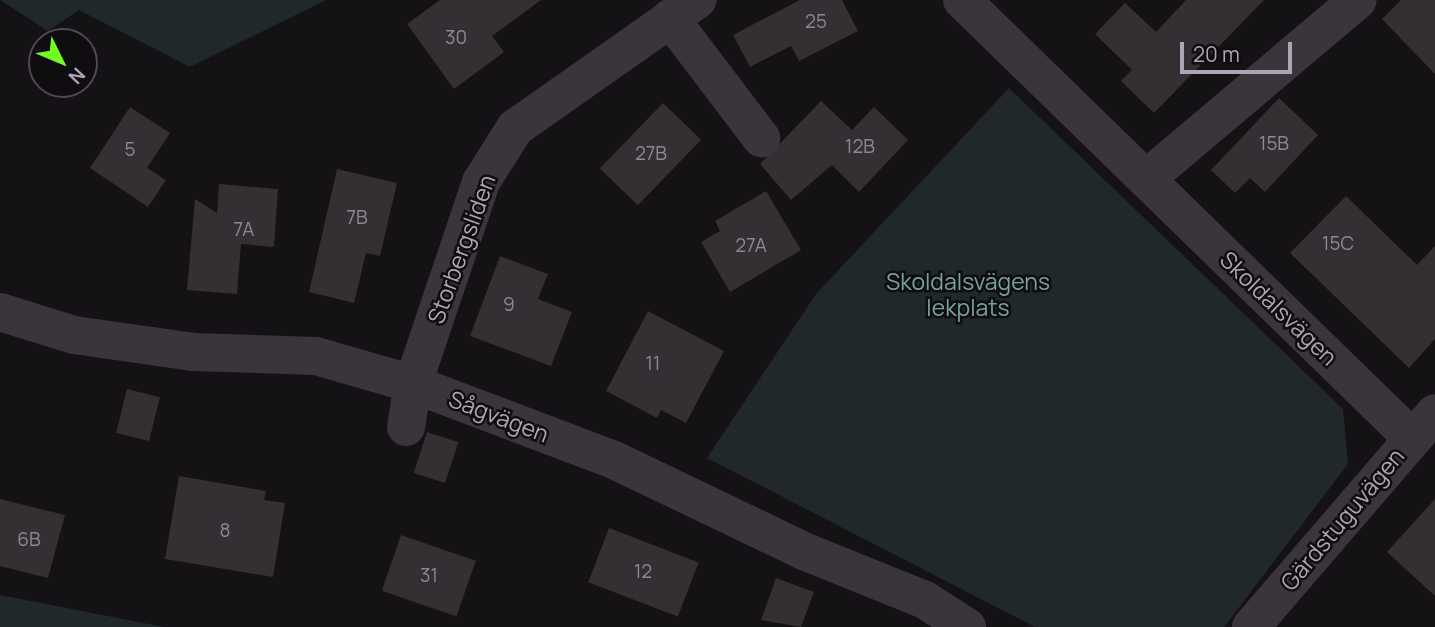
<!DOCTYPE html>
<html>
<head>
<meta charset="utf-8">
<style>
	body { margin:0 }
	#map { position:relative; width:1435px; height:627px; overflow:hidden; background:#141214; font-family:Manrope,sans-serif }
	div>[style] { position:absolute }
	.green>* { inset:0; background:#202829 }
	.building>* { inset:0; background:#332f33; transform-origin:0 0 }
	.minor>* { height:38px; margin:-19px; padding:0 19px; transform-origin:19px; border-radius:19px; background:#3a353c }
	span { translate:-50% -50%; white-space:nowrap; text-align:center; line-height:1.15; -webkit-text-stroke:5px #0f0d0f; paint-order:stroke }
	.number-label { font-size:19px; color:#908695 }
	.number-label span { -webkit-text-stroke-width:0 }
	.street-label { font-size:23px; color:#afa3b6 }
	.park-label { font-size:23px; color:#78a1a2 }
	.north { position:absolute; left:28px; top:28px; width:70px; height:70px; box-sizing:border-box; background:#0f0d0f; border:2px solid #4f4952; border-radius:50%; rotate:133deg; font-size:19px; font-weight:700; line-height:28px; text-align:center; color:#afa3b6 }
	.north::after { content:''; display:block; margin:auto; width:24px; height:32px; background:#72fd22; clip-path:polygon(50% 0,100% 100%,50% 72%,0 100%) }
	.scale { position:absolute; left:1180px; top:42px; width:112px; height:32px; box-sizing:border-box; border:4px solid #afa3b6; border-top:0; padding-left:9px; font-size:21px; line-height:24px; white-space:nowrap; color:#afa3b6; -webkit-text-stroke:5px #0f0d0f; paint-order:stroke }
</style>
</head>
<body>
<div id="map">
	<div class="green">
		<div style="clip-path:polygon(0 0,326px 0,190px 67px,79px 10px,48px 31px)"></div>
		<div style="clip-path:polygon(1009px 88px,1343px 409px,1348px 464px,1224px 627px,1035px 627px,707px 458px,816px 294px)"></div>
		<div style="clip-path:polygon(0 595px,164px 627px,0 627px)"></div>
	</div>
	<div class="building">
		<div style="clip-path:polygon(440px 0,541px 0,492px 36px,504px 52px,454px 89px,407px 24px)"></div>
		<div style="clip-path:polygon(800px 0,842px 0,858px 31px,799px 61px,791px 46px,750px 67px,733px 35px)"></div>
		<div style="clip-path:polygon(1186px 0,1264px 0,1154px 113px,1121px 81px,1132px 70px,1095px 34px,1125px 3px,1156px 32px)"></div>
		<div style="clip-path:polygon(1401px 0,1435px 0,1435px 74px,1382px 19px)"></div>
		<div style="clip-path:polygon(1279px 98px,1318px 135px,1265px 192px,1250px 178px,1235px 193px,1211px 170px)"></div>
		<div style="clip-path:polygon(821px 101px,852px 130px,874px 107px,908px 140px,859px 192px,832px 165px,791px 200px,760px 164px)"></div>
		<div style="left:663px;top:103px;width:53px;height:91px;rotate:44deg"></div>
		<div style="clip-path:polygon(130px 107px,170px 133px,147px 168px,166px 180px,148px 207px,90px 168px)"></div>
		<div style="clip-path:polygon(337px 169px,397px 183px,380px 256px,366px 253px,354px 303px,309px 292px)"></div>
		<div style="clip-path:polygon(219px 184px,278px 189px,274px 247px,241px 244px,237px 294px,187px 290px,195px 199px,217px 213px)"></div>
		<div style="clip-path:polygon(766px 191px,801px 250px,730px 292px,701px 242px,720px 231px,715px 221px)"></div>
		<div style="clip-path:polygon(1346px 196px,1417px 265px,1435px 246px,1435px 339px,1409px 368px,1290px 253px)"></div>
		<div style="clip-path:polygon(500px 256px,548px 274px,538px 299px,572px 312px,551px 366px,470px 336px)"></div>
		<div style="clip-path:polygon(648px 311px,724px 351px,686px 423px,661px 410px,657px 418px,606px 391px)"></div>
		<div style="left:127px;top:389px;width:34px;height:45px;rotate:14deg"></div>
		<div style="left:427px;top:432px;width:33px;height:43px;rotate:18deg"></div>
		<div style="clip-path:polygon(179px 476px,266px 491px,264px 500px,285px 503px,273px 577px,165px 559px)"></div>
		<div style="clip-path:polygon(0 499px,65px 515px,48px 578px,0 566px)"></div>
		<div style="clip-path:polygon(1435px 499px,1435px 596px,1387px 552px)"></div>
		<div style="left:609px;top:528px;width:96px;height:58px;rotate:21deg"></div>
		<div style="left:401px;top:535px;width:79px;height:59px;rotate:19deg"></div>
		<div style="clip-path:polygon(776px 578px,814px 592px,801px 627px,761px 620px)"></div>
	</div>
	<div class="minor">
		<div style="left:962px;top:0;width:627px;rotate:44.22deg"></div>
		<div style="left:670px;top:18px;width:151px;rotate:52.8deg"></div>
		<div style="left:1146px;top:179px;width:277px;rotate:-40.2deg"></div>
		<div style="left:0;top:312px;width:77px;rotate:17.3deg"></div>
		<div style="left:74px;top:335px;width:120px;rotate:8.1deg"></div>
		<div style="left:193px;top:352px;width:123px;rotate:1.9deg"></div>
		<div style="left:316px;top:356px;width:101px;rotate:16.1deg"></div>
		<div style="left:413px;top:384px;width:215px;rotate:20.7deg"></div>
		<div style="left:614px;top:460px;width:213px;rotate:25.6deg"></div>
		<div style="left:806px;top:552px;width:128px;rotate:22deg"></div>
		<div style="left:925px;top:600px;width:50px;rotate:32.7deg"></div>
		<div style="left:406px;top:427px;width:44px;rotate:-80.8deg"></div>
		<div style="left:413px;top:384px;width:213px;rotate:-71.4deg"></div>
		<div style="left:481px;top:182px;width:64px;rotate:-57.8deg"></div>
		<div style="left:515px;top:128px;width:223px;rotate:-35.1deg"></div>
		<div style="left:1251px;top:627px;width:282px;rotate:-49.3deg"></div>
	</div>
	<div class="number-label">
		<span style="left:816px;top:22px">25</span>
		<span style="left:456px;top:38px">30</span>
		<span style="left:1274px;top:144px">15B</span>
		<span style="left:860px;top:147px">12B</span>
		<span style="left:130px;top:150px">5</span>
		<span style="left:651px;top:154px">27B</span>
		<span style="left:357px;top:218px">7B</span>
		<span style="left:244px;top:230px">7A</span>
		<span style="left:1338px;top:244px">15C</span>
		<span style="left:751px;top:246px">27A</span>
		<span style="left:509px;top:305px">9</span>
		<span style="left:653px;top:364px">11</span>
		<span style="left:225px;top:531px">8</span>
		<span style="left:29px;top:540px">6B</span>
		<span style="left:643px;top:572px">12</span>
		<span style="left:429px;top:576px">31</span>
	</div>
	<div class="street-label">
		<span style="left:461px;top:249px;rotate:-70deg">Storbergsliden</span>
		<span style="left:1279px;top:308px;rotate:44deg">Skoldalsvägen</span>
		<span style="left:499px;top:416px;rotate:21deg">Sågvägen</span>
		<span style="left:1342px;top:519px;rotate:-50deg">Gärdstuguvägen</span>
	</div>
	<div class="park-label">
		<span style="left:968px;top:294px">Skoldalsvägens<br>lekplats</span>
	</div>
	<div class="north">N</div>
	<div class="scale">20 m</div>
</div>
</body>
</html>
